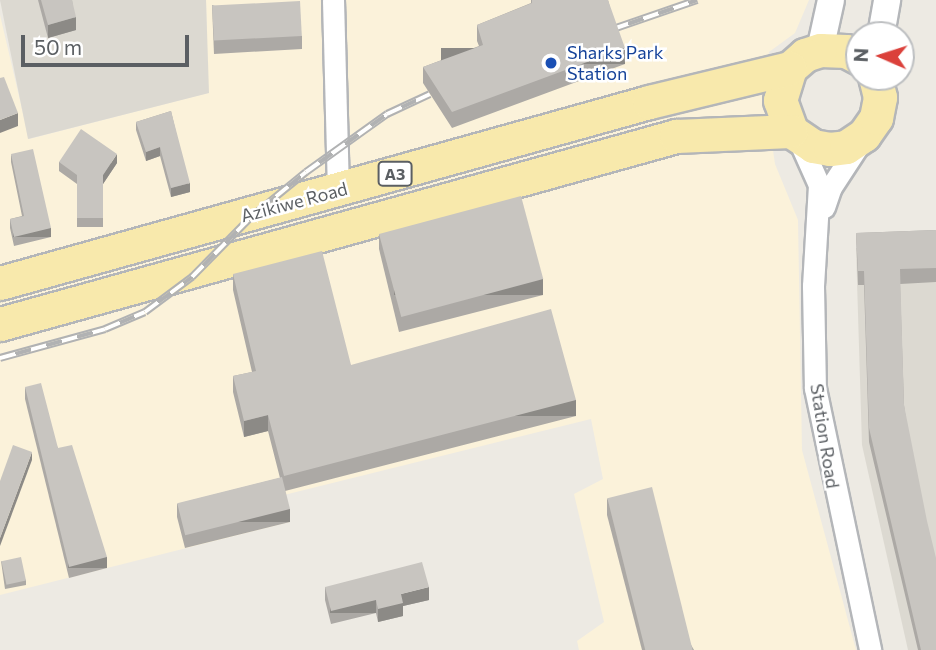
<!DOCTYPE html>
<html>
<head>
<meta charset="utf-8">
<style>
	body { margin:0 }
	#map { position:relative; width:936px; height:650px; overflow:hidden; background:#edeae3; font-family:Commissioner,sans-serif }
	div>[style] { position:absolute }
	.commercial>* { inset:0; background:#fbf2da }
	.education>* { inset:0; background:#dcd9d1 }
	.roads { filter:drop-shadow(2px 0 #b4b6b9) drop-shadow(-2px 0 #b4b6b9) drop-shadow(0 2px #b4b6b9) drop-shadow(0 -2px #b4b6b9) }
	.minor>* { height:21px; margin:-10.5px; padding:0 10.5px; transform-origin:10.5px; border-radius:10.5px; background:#fff }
	.tertiary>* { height:26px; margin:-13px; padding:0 13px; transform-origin:13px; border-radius:13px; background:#fff }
	.primary>* { height:33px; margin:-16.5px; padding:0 16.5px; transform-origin:16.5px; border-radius:16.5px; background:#f8e9ac }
	.rail>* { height:8px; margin-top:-4px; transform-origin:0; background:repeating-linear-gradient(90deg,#fff 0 16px,#b1b2b3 0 32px); box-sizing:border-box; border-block:2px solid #b1b2b3 }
	.wall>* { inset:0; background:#aca9a5 }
	.shaded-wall>* { inset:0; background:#8c8a86; transform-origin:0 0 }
	.building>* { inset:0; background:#c8c5c0; transform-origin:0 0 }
	.dots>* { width:19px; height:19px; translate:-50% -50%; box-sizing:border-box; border:4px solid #fff; border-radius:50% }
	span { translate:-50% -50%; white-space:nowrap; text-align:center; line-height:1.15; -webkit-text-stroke:5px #fff; paint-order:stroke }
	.shield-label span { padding:2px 5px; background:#fff; border:2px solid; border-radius:5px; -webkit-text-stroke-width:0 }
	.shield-label { font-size:16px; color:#5b5f63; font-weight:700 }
	.transit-label { font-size:18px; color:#164399 }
	.left { translate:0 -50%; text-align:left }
	.street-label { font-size:18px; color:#5b5f63 }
	.north { position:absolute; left:845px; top:21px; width:70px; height:70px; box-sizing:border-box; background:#fff; border:2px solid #bdbfc1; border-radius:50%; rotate:273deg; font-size:19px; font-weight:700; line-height:28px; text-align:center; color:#5b5f63 }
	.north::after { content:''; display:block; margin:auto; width:24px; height:32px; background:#db413b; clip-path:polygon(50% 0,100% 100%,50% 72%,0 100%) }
	.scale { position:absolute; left:21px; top:35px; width:168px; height:32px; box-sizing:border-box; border:4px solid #5b5f63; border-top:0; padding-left:9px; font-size:21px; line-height:24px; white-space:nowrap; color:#5b5f63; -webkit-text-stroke:5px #fff; paint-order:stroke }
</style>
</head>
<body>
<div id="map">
	<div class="commercial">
		<div style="clip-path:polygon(206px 0,809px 0,795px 33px,769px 52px,765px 95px,775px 164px,798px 220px,802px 450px,856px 650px,579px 650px,577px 641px,604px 622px,574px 494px,603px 479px,591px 419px,284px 495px,290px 522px,0 595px,0 15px,29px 139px,208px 93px)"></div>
	</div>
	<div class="education">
		<div style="clip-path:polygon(0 0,206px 0,209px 93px,28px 139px)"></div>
		<div style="clip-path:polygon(936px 245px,936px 650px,908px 650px,862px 445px,856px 248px)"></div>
	</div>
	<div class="roads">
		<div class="minor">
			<div style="left:333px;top:0;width:190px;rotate:88.5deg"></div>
			<div style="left:798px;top:138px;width:51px;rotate:65.9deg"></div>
			<div style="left:819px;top:185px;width:101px;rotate:93.4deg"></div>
			<div style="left:813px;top:286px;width:102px;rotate:88.9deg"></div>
			<div style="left:815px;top:388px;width:268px;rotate:78.1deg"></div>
			<div style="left:824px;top:207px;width:21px;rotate:-71deg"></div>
			<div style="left:831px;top:187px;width:55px;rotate:-56.9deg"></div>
		</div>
		<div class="tertiary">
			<div style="left:881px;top:35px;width:36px;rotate:-80deg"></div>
			<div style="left:820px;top:50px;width:51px;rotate:-77.6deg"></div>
		</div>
		<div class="primary">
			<div style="left:859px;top:58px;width:15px;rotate:-152deg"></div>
			<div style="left:846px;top:51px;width:26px;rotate:-178deg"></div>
			<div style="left:820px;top:50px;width:16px;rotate:162deg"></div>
			<div style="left:805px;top:55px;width:20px;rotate:139deg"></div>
			<div style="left:790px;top:68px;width:34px;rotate:107deg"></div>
			<div style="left:780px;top:100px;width:33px;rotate:70deg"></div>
			<div style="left:791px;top:131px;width:27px;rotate:34deg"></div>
			<div style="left:813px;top:146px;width:17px;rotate:10deg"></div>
			<div style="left:830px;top:149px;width:16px;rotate:-7deg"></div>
			<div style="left:846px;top:147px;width:22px;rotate:-34deg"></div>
			<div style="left:864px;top:135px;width:21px;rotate:-55deg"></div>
			<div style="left:876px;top:118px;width:21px;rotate:-79deg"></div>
			<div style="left:880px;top:97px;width:21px;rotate:-104deg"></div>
			<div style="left:0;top:283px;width:674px;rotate:-15.58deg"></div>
			<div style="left:649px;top:102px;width:145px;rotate:-13.6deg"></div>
			<div style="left:0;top:324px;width:702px;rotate:-15.54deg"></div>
			<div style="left:676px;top:136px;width:115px;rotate:-2.5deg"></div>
		</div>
	</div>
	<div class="rail">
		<div style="left:613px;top:29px;width:89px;rotate:-19deg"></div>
		<div style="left:0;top:358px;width:109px;rotate:-15.4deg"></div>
		<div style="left:105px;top:329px;width:43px;rotate:-23deg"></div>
		<div style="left:145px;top:312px;width:59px;rotate:-36.7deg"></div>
		<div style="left:192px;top:277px;width:84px;rotate:-45.5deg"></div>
		<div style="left:251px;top:217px;width:71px;rotate:-39.3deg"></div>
		<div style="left:306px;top:172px;width:100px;rotate:-35.6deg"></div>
		<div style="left:387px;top:114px;width:47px;rotate:-24.9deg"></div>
	</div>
	<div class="wall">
		<div style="clip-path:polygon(38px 0,72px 0,76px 30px,48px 38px)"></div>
		<div style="clip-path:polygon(531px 0,608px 0,625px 64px,452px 128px,423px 83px,423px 67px,479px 46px,477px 41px,477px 25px,531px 3px)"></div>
		<div style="clip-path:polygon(212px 5px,302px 36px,302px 49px,214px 54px)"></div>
		<div style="clip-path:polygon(171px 111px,190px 192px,171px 197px,160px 156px,146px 161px,136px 130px,136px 122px)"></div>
		<div style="clip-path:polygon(11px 154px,51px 237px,14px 246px,10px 228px,10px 219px,22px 216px,11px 162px)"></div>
		<div style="clip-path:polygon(59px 162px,117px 163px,103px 184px,103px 227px,77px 227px,77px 184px,59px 171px)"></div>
		<div style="clip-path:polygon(936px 230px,936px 282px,900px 284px,904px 405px,936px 650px,918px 650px,869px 442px,864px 285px,858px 285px,856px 233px)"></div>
		<div style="clip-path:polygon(379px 234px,543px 295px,399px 332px,379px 249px)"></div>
		<div style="clip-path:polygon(233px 274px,351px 365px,576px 416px,285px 491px,290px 522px,185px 548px,177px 517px,177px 504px,280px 478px,268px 431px,244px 437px,233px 392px,233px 376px,252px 372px,233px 290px)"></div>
		<div style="clip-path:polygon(25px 387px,58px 448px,107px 568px,69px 578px,25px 399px)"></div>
		<div style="clip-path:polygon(607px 498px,694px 650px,642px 650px,607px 515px)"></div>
		<div style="clip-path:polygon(1px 561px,26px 580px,26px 585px,5px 589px)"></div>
		<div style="clip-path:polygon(325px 587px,429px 600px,403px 606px,403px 616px,378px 622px,376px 613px,331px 624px,325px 600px)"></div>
	</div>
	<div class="shaded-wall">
		<div style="clip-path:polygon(76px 17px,76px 30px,48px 38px,48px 25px)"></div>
		<div style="left:625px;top:48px;width:16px;height:184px;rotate:90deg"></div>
		<div style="clip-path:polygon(18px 113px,18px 126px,0 133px,0 120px)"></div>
		<div style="clip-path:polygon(160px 147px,160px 156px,146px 161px,146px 152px)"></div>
		<div style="clip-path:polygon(117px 154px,117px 163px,103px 184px,103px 227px,103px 175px)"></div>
		<div style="clip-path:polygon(190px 183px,190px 192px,171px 197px,171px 188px)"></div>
		<div style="left:51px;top:228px;width:9px;height:38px;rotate:90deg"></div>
		<div style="left:543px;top:279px;width:16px;height:149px;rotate:90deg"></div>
		<div style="left:576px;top:400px;width:16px;height:302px;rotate:90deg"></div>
		<div style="clip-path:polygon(268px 415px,268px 431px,244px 437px,244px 421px)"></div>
		<div style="clip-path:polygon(32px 452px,32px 460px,0 546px,0 538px)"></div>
		<div style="left:290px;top:509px;width:13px;height:108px;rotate:90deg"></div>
		<div style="left:107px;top:557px;width:11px;height:39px;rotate:90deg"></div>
		<div style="clip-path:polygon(429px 587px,429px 600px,403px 606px,403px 616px,378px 622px,378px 609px,401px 594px)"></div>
		<div style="left:376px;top:600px;width:13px;height:46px;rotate:90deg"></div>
	</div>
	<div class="building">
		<div style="clip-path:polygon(41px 0,72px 0,76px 17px,48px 25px)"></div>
		<div style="clip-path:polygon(532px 0,608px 0,625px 48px,452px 112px,423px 67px,483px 45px,477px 25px,532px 3px)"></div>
		<div style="left:300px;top:1px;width:35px;height:88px;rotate:87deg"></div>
		<div style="clip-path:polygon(4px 77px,18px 113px,0 120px,0 78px)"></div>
		<div style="clip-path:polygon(171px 111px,190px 183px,171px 188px,160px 147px,146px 152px,136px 122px)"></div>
		<div style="clip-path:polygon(81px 129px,117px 154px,103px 175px,103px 218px,77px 218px,77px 175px,59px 162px)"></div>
		<div style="clip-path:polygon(33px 149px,51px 228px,14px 237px,10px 219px,24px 216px,11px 154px)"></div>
		<div style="left:521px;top:196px;width:86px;height:147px;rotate:75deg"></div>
		<div style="clip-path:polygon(936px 230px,936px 268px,900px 269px,904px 405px,927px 521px,936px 558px,936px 650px,921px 650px,869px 428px,864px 271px,858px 271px,856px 233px)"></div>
		<div style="clip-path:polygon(322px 251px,351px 365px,551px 309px,576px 400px,284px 476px,268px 415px,244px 421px,233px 376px,256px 371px,233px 274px)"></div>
		<div style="clip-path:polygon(41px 383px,58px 448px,72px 445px,107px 557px,69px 567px,25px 387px)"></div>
		<div style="clip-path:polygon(13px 445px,32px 452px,0 538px,0 481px)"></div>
		<div style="left:282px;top:477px;width:33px;height:108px;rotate:76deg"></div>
		<div style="left:652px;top:487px;width:168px;height:46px;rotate:76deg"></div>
		<div style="left:21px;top:557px;width:24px;height:20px;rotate:78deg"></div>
		<div style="clip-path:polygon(422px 562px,429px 587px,401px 594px,403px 603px,378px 609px,376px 600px,331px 611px,325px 587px)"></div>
	</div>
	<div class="dots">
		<div style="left:551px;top:63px;background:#1a4fb4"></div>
	</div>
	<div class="shield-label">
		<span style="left:395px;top:174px">A3</span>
	</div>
	<div class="transit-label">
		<span class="left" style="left:567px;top:63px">Sharks Park<br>Station</span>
	</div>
	<div class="street-label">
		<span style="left:294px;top:202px;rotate:-15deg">Azikiwe Road</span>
		<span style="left:825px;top:436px;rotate:81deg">Station Road</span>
	</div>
	<div class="north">N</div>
	<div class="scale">50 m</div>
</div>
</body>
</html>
